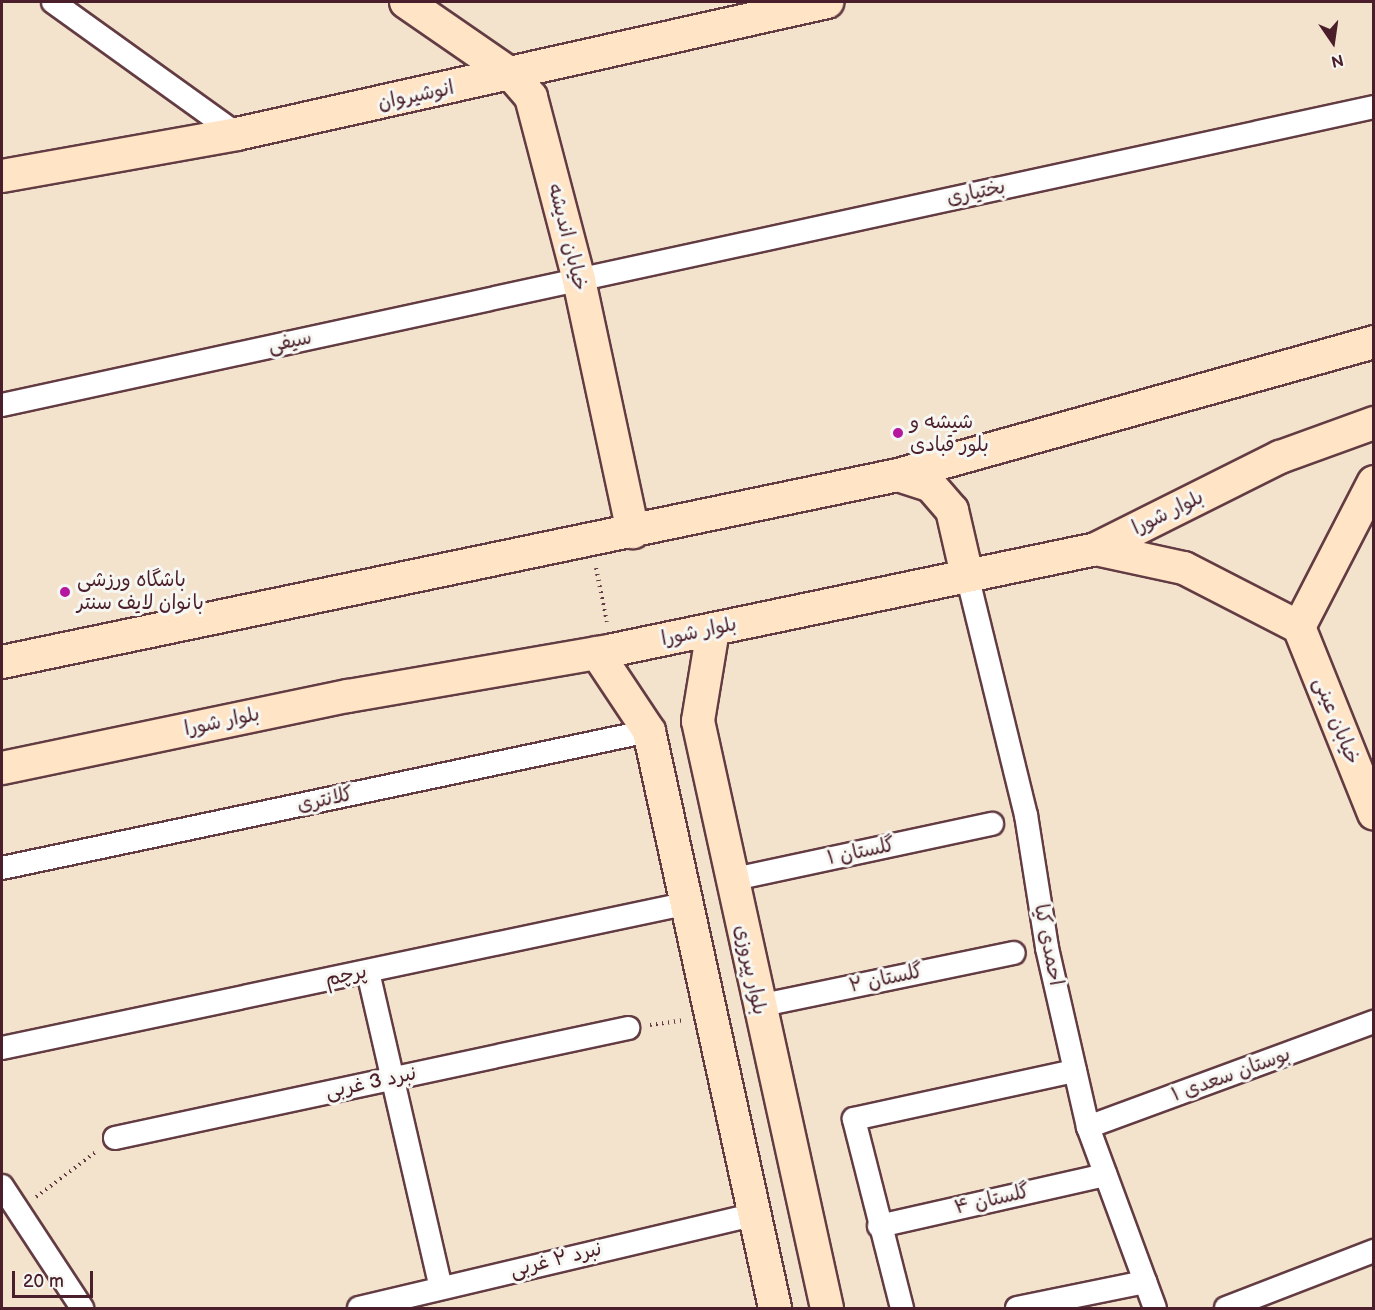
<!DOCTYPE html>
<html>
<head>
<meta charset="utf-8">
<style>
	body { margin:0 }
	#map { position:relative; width:1375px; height:1310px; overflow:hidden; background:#f3e3cd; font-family:"Balsamiq Sans","Playpen Sans Arabic",sans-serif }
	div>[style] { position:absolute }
	.path>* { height:4px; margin-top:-2px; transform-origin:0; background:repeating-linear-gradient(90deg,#633c43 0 1.5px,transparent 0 6px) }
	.roads { filter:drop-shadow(2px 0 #633c43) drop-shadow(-2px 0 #633c43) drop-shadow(0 2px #633c43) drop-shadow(0 -2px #633c43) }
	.street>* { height:22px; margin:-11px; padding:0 11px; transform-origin:11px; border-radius:11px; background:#fff }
	.secondary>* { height:32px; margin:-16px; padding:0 16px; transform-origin:16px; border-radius:16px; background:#ffe4c6 }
	.dots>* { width:16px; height:16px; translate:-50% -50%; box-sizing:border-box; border:3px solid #f6f6f2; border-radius:50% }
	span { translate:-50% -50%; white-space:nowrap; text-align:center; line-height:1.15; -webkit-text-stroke:6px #f6f6f2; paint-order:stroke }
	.street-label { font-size:20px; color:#4a1f2b }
	.poi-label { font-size:20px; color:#4a1f2b }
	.left { translate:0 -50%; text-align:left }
	.frame { position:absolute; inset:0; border:3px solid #4a1f2b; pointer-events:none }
	.north { position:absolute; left:1303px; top:12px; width:60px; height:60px; -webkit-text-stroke:4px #f6f6f2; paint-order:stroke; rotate:167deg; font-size:16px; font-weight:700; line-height:24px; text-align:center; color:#4a1f2b }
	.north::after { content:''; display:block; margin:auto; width:21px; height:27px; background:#4a1f2b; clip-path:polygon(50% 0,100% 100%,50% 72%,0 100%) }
	.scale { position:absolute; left:12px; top:1271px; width:81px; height:27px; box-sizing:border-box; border:3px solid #4a1f2b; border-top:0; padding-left:8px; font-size:18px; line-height:21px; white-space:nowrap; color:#4a1f2b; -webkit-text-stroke:4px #f6f6f2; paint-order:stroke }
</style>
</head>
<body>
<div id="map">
	<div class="path">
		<div style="left:596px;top:568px;width:55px;rotate:78.5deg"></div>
		<div style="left:650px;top:1025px;width:34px;rotate:-8deg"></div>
		<div style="left:36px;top:1197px;width:76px;rotate:-37deg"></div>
	</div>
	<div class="roads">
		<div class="street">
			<div style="left:53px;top:2px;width:226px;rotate:35.7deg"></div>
			<div style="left:2px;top:405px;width:1404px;rotate:-12.25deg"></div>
			<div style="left:967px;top:575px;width:247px;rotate:76.2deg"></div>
			<div style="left:1026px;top:815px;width:135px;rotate:81deg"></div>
			<div style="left:1047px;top:948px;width:184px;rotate:77.1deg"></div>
			<div style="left:1088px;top:1127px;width:193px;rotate:69.7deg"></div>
			<div style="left:2px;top:868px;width:661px;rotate:-11.96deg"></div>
			<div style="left:730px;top:880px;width:268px;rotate:-12.1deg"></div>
			<div style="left:368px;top:972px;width:324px;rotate:77deg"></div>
			<div style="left:758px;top:1006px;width:261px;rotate:-11.7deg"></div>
			<div style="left:2px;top:1048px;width:702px;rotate:-11.92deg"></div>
			<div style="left:1088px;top:1127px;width:305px;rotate:-20.2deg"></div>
			<div style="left:115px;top:1138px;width:525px;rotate:-12.1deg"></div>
			<div style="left:2px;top:1186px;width:146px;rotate:56.7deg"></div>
			<div style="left:879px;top:1226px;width:232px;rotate:-12.7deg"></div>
			<div style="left:359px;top:1308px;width:405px;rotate:-13.3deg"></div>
			<div style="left:902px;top:1308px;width:195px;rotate:-104.3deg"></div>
			<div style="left:854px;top:1119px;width:226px;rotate:-12.3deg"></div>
			<div style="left:1017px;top:1308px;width:131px;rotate:-11.5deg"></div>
			<div style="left:1226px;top:1308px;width:159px;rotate:-21.1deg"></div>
		</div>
		<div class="secondary">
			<div style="left:406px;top:2px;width:129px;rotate:34.6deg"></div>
			<div style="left:512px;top:75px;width:29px;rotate:49deg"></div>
			<div style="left:531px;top:97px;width:189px;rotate:75.3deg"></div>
			<div style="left:579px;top:280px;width:258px;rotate:77.9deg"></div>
			<div style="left:2px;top:176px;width:239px;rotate:-10.1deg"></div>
			<div style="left:237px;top:134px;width:605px;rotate:-12.61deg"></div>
			<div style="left:898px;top:475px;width:35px;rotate:18deg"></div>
			<div style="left:931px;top:486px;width:32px;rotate:49deg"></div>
			<div style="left:952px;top:510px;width:67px;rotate:77deg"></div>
			<div style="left:1096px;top:549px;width:90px;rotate:12.2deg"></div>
			<div style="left:1184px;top:568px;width:129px;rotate:27.2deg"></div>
			<div style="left:1299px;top:627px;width:201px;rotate:68.1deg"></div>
			<div style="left:1299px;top:627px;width:163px;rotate:-62.7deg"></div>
			<div style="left:713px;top:630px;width:92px;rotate:99.4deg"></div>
			<div style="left:698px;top:721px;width:601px;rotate:77.61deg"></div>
			<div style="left:597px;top:653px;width:94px;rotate:56.3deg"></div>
			<div style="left:649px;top:731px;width:591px;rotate:77.68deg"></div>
			<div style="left:2px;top:662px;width:915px;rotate:-11.79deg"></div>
			<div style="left:898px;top:475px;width:494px;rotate:-15.6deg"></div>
			<div style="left:2px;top:768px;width:353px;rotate:-11.8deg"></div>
			<div style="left:348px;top:696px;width:269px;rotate:-9.8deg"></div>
			<div style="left:613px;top:650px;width:493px;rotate:-11.8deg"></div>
			<div style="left:1096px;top:549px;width:206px;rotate:-26.6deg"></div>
			<div style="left:1280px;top:457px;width:100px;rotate:-19.9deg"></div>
		</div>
	</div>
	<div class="dots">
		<div style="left:898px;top:433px;background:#b5179e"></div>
		<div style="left:65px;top:592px;background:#b5179e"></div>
	</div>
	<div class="street-label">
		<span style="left:416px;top:96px;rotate:-12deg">انوشیروان</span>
		<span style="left:976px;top:193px;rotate:-12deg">بختیاری</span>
		<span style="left:567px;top:237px;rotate:76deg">خیابان اندیشه</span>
		<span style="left:290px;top:342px;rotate:-12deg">سیفی</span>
		<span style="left:1168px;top:513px;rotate:-26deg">بلوار شورا</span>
		<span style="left:699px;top:632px;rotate:-12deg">بلوار شورا</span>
		<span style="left:1336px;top:721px;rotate:68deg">خیابان عینی</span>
		<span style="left:222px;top:722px;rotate:-12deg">بلوار شورا</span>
		<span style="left:325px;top:800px;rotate:-12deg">کلانتری</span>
		<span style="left:861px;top:852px;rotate:-12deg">گلستان ۱</span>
		<span style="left:1048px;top:945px;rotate:79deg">احمدی کیا</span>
		<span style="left:750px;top:970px;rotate:78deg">بلوار پیروزی</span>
		<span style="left:346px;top:976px;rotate:-12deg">پرچم</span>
		<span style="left:886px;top:979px;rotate:-12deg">گلستان ۲</span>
		<span style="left:1231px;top:1075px;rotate:-20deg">بوستان سعدی ۱</span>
		<span style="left:371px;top:1083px;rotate:-12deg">نبرد 3 غربی</span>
		<span style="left:992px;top:1200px;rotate:-13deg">گلستان ۴</span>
		<span style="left:556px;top:1260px;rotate:-14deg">نبرد ۲ غربی</span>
	</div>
	<div class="poi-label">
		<span class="left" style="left:910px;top:434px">شیشه و<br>بلور قبادی</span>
		<span class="left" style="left:77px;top:592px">باشگاه ورزشی<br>بانوان لایف سنتر</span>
	</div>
	<div class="frame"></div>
	<div class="north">N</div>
	<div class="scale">20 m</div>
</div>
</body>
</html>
